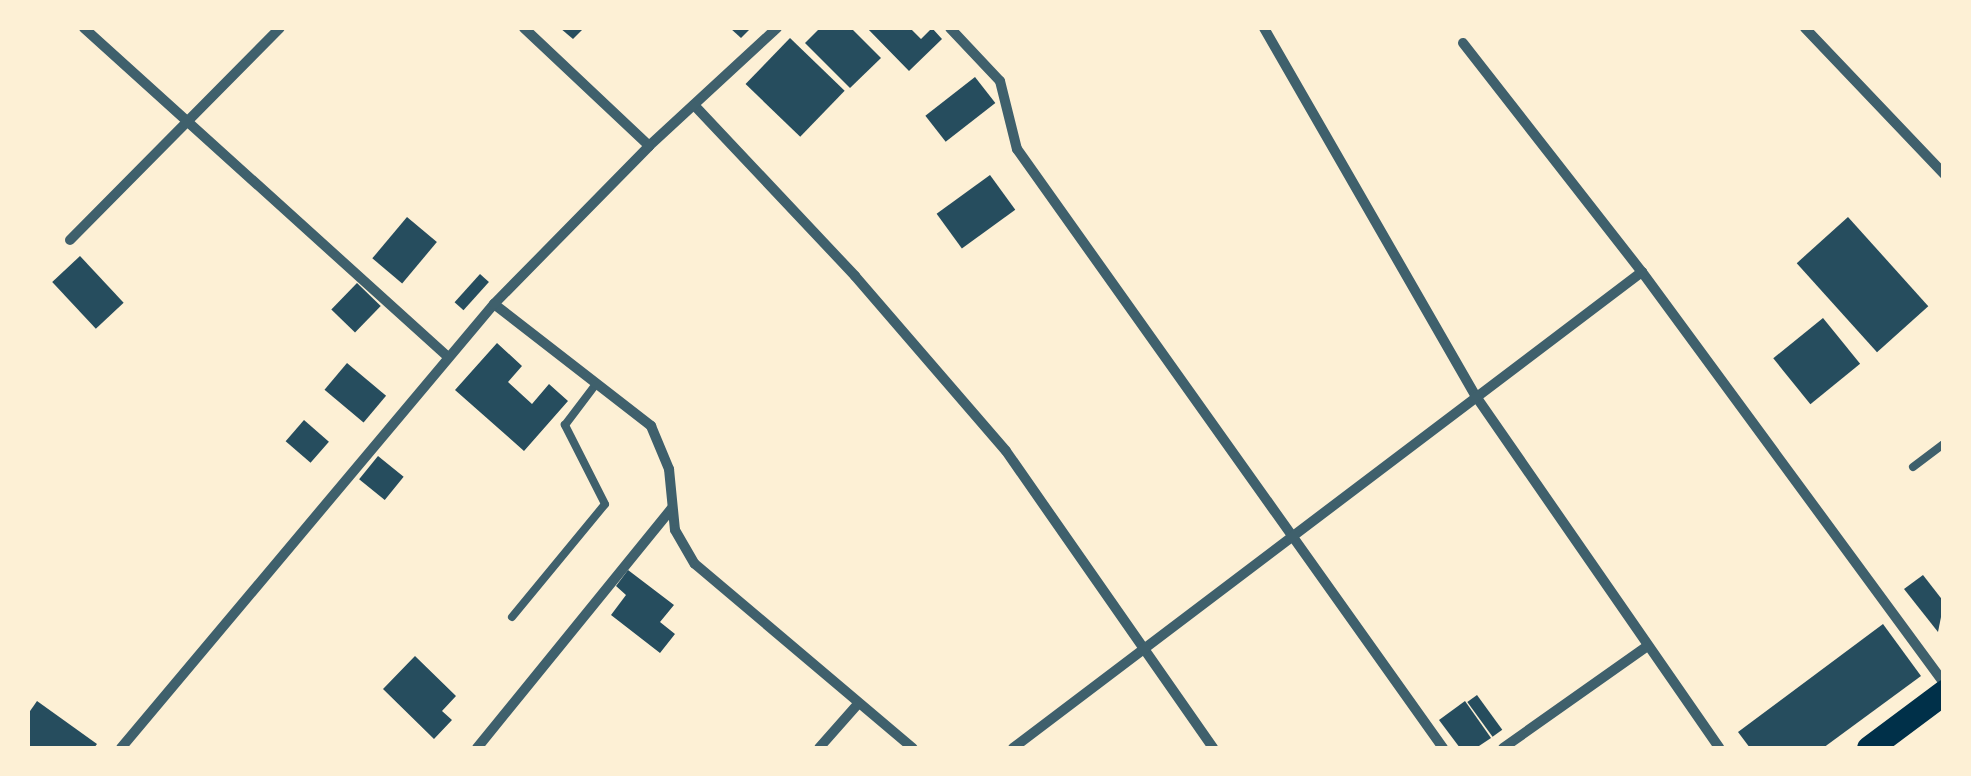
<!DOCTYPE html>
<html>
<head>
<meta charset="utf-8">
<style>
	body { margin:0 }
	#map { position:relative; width:1971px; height:776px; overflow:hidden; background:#fdf0d5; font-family:"Fira Sans Condensed",sans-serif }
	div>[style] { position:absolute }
	.building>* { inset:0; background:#264d5e; transform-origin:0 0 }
	.service>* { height:8px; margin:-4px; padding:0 4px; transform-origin:4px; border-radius:4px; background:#3f606c }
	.minor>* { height:10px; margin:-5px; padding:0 5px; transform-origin:5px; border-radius:5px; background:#3f606c }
	.primary>* { height:25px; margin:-12.5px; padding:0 12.5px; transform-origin:12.5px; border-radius:12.5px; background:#003049 }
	span { translate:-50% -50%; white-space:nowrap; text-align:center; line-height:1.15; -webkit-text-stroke:8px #fdf0d5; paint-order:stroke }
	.frame { position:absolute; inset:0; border:30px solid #fdf0d5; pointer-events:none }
</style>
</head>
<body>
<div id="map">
	<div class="building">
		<div style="clip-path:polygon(560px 28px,584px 28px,573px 39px)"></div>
		<div style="clip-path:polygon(730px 28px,751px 28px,741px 38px)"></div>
		<div style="clip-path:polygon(820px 28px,851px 28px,881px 58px,850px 88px,805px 43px)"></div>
		<div style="clip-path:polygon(867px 28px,910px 28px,921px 39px,932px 28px,942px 39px,909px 71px)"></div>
		<div style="left:790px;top:38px;width:76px;height:64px;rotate:44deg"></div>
		<div style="left:975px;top:77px;width:33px;height:63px;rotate:52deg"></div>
		<div style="left:990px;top:175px;width:43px;height:66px;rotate:54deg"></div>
		<div style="left:407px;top:217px;width:39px;height:54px;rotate:40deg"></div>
		<div style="left:1848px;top:217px;width:120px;height:69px;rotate:48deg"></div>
		<div style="left:80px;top:256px;width:64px;height:38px;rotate:47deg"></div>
		<div style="left:480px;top:274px;width:12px;height:38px;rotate:42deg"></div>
		<div style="left:357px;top:283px;width:33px;height:37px;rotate:44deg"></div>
		<div style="left:1823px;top:318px;width:59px;height:64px;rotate:51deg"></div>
		<div style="clip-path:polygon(497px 343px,522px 366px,508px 382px,532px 404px,549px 384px,568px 401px,524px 451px,455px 390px)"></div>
		<div style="left:347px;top:363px;width:51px;height:35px;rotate:40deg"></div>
		<div style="left:304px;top:420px;width:33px;height:28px;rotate:41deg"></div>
		<div style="left:378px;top:456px;width:33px;height:30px;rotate:39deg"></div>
		<div style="clip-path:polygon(628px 570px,674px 605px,660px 622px,675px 634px,660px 653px,611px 615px,626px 595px,616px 586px)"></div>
		<div style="clip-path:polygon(1923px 575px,1944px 602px,1938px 632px,1904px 589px)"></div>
		<div style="clip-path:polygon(1883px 624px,1921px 676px,1823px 748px,1750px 748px,1738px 732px)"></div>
		<div style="clip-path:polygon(415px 656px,456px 696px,442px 711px,452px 720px,434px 739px,383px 689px)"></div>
		<div style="left:1477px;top:695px;width:43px;height:12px;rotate:54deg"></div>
		<div style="clip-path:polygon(37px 701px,97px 744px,94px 748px,28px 747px,28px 714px)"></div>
		<div style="clip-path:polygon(1465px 701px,1491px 738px,1476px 748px,1460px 748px,1439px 720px)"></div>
	</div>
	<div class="service">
		<div style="left:1913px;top:467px;width:39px;rotate:-37deg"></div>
		<div style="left:512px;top:617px;width:146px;rotate:-50.5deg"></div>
		<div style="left:605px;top:504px;width:89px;rotate:-116.9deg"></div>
		<div style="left:565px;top:425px;width:51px;rotate:-52.9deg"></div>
	</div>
	<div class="minor">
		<div style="left:84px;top:28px;width:489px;rotate:42.1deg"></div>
		<div style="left:524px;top:28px;width:172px;rotate:43.3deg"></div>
		<div style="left:950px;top:28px;width:73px;rotate:46.7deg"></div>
		<div style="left:1000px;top:81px;width:70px;rotate:76deg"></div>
		<div style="left:1017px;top:149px;width:735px;rotate:54.58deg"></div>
		<div style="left:1264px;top:28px;width:423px;rotate:60.1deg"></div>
		<div style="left:1475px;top:395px;width:429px;rotate:55.3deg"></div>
		<div style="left:1805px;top:28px;width:202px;rotate:46.4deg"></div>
		<div style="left:1463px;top:43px;width:291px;rotate:52deg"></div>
		<div style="left:1642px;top:272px;width:510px;rotate:53.69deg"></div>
		<div style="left:694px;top:105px;width:235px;rotate:46.7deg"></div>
		<div style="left:855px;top:276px;width:231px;rotate:49.2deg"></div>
		<div style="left:1006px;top:451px;width:362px;rotate:55.1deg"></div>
		<div style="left:70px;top:240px;width:298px;rotate:-45.3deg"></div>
		<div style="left:494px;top:304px;width:199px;rotate:37.8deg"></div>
		<div style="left:651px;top:426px;width:47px;rotate:67.3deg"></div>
		<div style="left:669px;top:469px;width:61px;rotate:84.4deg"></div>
		<div style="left:675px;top:530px;width:39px;rotate:60deg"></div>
		<div style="left:695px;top:564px;width:285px;rotate:40.2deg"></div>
		<div style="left:121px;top:748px;width:580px;rotate:-49.97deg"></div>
		<div style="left:494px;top:304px;width:221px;rotate:-45.5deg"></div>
		<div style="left:649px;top:146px;width:174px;rotate:-42.7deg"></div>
		<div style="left:477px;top:748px;width:308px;rotate:-50.9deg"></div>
		<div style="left:819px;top:748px;width:57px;rotate:-48.5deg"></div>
		<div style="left:1013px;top:748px;width:789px;rotate:-37.12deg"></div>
		<div style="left:1503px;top:748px;width:174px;rotate:-35.2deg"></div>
	</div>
	<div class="primary">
		<div style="left:1869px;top:748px;width:94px;rotate:-36.7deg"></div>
	</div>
	<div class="frame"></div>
</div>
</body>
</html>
